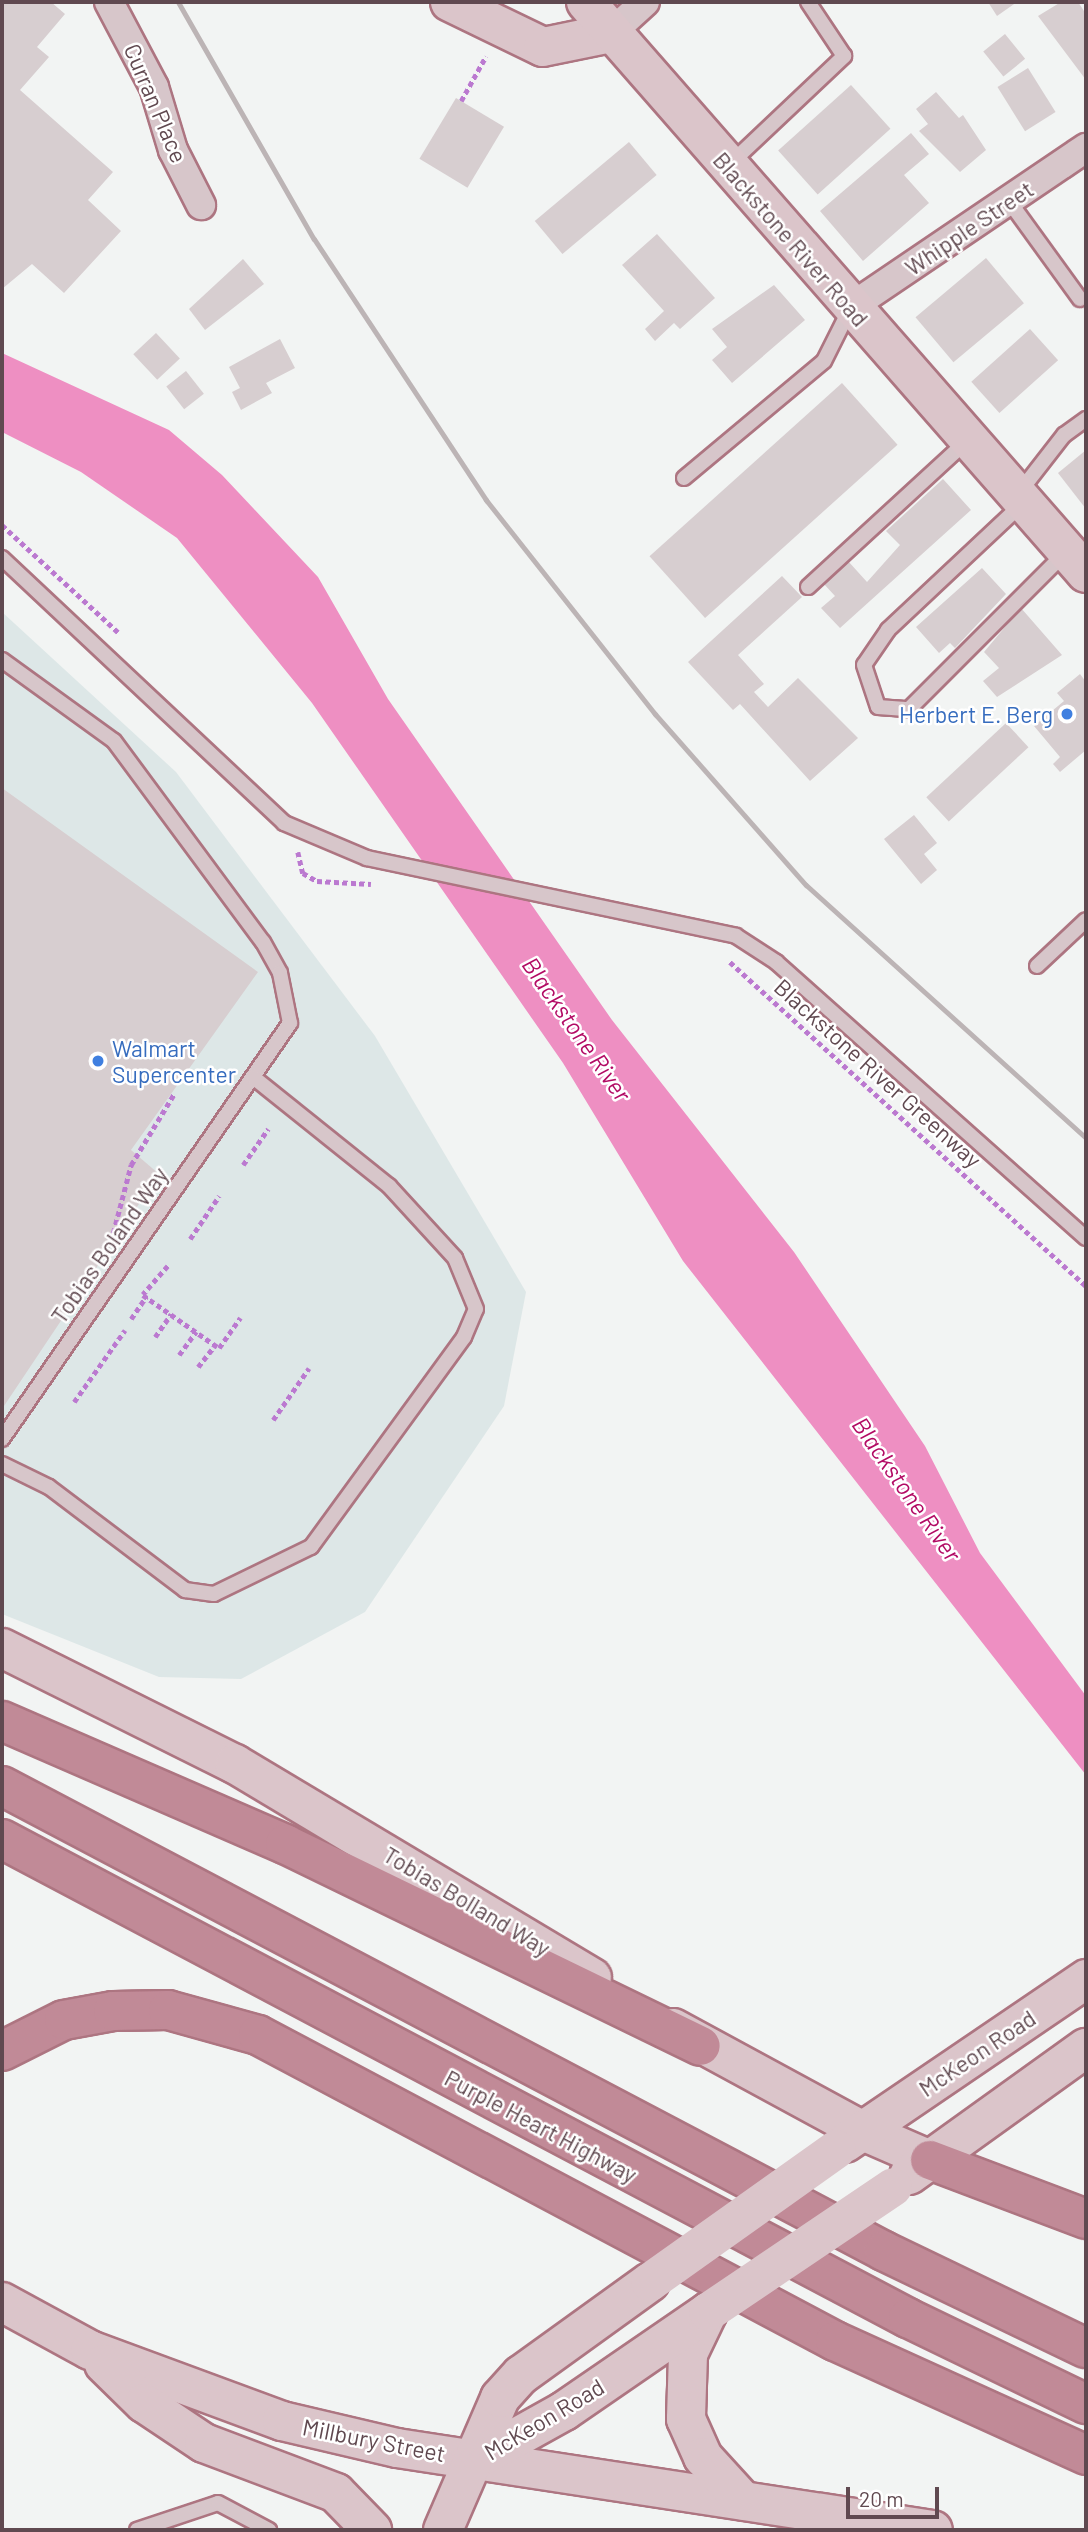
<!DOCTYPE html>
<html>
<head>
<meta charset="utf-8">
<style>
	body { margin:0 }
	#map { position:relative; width:1088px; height:2532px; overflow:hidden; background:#f2f4f3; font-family:Barlow,sans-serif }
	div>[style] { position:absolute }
	.commercial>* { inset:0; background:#dde7e7 }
	.water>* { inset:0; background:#ee8fc2 }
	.building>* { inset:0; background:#d7ced0; transform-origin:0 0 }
	.path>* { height:4.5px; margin-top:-2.25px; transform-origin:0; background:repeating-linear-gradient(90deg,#bb79d0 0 5px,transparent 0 8.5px) }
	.roads { filter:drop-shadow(2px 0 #ad7581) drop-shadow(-2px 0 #ad7581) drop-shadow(0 2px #ad7581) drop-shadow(0 -2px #ad7581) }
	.lane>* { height:14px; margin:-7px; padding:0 7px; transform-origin:7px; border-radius:7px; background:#d7c6ca }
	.street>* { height:28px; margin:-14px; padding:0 14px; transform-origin:14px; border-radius:14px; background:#d7c6ca }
	.secondary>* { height:38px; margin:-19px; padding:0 19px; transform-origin:19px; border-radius:19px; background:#dbc5ca }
	.highway>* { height:38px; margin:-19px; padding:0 19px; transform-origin:19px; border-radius:19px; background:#c18a97 }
	.rail>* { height:5px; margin:-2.5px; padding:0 2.5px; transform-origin:2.5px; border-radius:2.5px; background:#bcb4b5 }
	.secondary-bridge>* { height:38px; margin:-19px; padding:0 19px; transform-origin:19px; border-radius:19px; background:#dbc5ca }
	.dots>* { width:19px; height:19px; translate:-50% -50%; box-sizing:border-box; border:4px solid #fff; border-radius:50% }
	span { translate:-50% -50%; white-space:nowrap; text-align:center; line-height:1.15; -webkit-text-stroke:5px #fff; paint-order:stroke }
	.street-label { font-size:23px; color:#604950 }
	.shop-label { font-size:23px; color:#366cbe }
	.right { translate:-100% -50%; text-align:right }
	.left { translate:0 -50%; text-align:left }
	.water-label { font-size:24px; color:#b20a64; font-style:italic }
	.frame { position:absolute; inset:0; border:4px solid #604950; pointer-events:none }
	.scale { position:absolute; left:846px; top:2487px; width:93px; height:32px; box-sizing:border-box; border:4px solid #604950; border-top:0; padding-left:9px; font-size:21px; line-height:24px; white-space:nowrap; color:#604950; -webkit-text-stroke:5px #fff; paint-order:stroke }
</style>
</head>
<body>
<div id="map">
	<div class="commercial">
		<div style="clip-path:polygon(2px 612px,176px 772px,375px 1036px,526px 1292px,504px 1406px,365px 1612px,241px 1679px,159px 1677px,2px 1614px)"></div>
	</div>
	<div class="water">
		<div style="clip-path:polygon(2px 353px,169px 430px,222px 475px,318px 577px,388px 699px,612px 1020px,794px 1252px,925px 1446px,980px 1553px,1086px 1696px,1086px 1775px,683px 1261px,563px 1063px,312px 703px,177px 538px,81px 472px,2px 432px)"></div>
	</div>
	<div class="building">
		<div style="clip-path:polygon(2px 2px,51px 2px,65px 14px,37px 47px,49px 57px,20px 90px,113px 172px,88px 200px,121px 231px,64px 293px,32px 264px,2px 289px)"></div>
		<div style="clip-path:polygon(988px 2px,1017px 2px,997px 16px)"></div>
		<div style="clip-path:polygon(1061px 2px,1078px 2px,1086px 14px,1086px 80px,1038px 16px)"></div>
		<div style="left:1005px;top:34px;width:32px;height:28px;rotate:51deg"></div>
		<div style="left:1028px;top:68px;width:52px;height:36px;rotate:58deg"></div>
		<div style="left:851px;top:85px;width:59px;height:98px;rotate:48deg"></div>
		<div style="clip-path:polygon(936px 92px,959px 118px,963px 115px,986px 150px,960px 172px,919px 131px,928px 124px,916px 109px)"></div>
		<div style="left:456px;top:98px;width:56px;height:71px;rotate:31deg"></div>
		<div style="clip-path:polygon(911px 133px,929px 154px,904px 175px,929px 203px,863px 261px,820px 211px)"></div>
		<div style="left:629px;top:142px;width:43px;height:123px;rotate:50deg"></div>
		<div style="clip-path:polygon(657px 234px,715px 298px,680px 329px,674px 323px,655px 341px,645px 329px,664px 311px,622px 265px)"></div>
		<div style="left:986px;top:258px;width:59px;height:92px;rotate:50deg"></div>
		<div style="clip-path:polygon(243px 259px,264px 284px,205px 330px,189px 309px)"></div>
		<div style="clip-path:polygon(774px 285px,805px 320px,732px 383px,712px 360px,727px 347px,712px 329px)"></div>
		<div style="left:1030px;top:329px;width:42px;height:79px;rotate:48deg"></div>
		<div style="left:156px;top:333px;width:35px;height:31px;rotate:47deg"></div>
		<div style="clip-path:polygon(280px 339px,295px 368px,266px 383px,272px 393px,241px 410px,232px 392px,240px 388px,229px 367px)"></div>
		<div style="left:186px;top:371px;width:29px;height:25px;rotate:52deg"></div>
		<div style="left:842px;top:383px;width:83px;height:259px;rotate:48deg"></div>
		<div style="clip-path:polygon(1086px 450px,1086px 509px,1058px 473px)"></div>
		<div style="clip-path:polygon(943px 479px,971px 510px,840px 628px,821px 608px,835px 596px,823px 583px,848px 561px,867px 582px,900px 545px,886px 531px)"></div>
		<div style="clip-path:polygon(982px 568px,1006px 594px,955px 648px,950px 643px,939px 653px,916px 627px)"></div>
		<div style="clip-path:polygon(782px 576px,802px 597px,738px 655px,764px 684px,754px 692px,768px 707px,798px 678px,858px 738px,810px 781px,740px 704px,733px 710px,688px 662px)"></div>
		<div style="clip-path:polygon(1021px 608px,1062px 655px,997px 697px,983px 681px,999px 668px,984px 652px)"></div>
		<div style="clip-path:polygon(1080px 674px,1086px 682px,1086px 750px,1060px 772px,1053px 764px,1060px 757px,1034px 726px,1064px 701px,1057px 693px)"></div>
		<div style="left:1006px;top:723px;width:33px;height:109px;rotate:47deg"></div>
		<div style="clip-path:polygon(2px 788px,258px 972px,131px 1150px,159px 1174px,2px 1409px)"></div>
		<div style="clip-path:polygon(914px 815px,937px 843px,924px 854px,937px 870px,921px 884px,884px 839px)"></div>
	</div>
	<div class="path">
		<div style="left:461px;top:101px;width:51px;rotate:-60.9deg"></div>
		<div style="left:2px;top:525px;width:158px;rotate:42.7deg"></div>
		<div style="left:298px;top:852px;width:22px;rotate:77deg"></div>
		<div style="left:303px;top:873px;width:16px;rotate:30deg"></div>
		<div style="left:317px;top:881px;width:54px;rotate:3.2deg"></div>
		<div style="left:730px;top:962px;width:481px;rotate:42.3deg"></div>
		<div style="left:243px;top:1165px;width:44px;rotate:-55.2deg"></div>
		<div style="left:190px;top:1239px;width:52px;rotate:-56deg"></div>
		<div style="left:111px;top:1241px;width:79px;rotate:-75.3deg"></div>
		<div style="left:131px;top:1165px;width:83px;rotate:-58.8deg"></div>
		<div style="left:168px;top:1266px;width:38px;rotate:131deg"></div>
		<div style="left:143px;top:1295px;width:93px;rotate:34.9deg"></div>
		<div style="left:219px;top:1348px;width:37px;rotate:-55deg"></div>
		<div style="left:131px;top:1319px;width:27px;rotate:-56deg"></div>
		<div style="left:155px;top:1337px;width:28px;rotate:-55deg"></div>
		<div style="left:179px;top:1355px;width:29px;rotate:-54deg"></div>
		<div style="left:198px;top:1367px;width:28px;rotate:-52deg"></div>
		<div style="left:74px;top:1402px;width:88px;rotate:-54.7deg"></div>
		<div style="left:273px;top:1420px;width:63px;rotate:-55.3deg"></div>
	</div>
	<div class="roads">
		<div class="lane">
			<div style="left:731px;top:163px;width:156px;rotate:-43.4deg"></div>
			<div style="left:844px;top:56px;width:65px;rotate:-123.7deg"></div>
			<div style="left:1009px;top:201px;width:121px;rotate:54.1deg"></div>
			<div style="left:684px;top:478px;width:182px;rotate:-39.9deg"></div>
			<div style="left:824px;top:361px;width:58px;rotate:-63.4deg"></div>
			<div style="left:1018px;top:494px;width:75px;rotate:-52.1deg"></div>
			<div style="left:1064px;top:435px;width:27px;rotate:-36deg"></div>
			<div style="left:1022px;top:504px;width:184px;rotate:136.8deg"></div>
			<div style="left:888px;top:630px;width:42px;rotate:124.4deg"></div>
			<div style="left:864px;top:665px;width:44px;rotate:71.6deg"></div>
			<div style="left:878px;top:707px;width:31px;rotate:4deg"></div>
			<div style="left:909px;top:709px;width:222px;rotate:-45deg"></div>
			<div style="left:2px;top:558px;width:387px;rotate:43.2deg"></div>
			<div style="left:284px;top:823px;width:90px;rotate:22.9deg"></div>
			<div style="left:367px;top:858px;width:377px;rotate:11.9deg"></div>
			<div style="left:736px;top:936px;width:48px;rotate:33deg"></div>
			<div style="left:776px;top:962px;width:415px;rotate:41.7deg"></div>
			<div style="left:808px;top:587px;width:216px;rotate:-42.6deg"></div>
			<div style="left:2px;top:660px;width:138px;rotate:35.9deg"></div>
			<div style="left:114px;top:741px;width:250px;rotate:53.5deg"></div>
			<div style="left:263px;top:942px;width:35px;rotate:61deg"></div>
			<div style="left:280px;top:973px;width:51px;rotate:78.7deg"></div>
			<div style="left:290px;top:1023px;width:506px;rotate:124.7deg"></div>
			<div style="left:1037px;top:966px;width:67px;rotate:-43.2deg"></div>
			<div style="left:2px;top:1464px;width:52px;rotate:26.1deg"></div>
			<div style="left:49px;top:1487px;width:171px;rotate:37.1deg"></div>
			<div style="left:185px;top:1590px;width:29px;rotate:8deg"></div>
			<div style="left:214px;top:1594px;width:108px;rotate:-25.9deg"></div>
			<div style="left:311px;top:1547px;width:260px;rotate:-53.9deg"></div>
			<div style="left:464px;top:1337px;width:30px;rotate:-67deg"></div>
			<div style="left:476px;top:1309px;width:55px;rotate:-112.4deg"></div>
			<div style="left:455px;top:1258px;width:98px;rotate:-132.5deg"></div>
			<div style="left:389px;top:1186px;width:174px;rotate:-141.3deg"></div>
			<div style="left:137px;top:2530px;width:85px;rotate:-18.4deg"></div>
			<div style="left:218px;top:2503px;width:58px;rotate:27.9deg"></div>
		</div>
		<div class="street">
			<div style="left:109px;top:2px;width:96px;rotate:62.1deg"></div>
			<div style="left:154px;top:87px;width:66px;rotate:73.2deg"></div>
			<div style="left:173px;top:150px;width:62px;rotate:63deg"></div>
			<div style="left:611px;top:33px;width:46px;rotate:-42.4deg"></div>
			<div style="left:851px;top:307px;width:284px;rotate:-34.1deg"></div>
		</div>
		<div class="secondary">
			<div style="left:450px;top:2px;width:103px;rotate:25.8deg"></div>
			<div style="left:543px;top:47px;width:69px;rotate:-11.6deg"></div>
			<div style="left:586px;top:2px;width:759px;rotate:48.79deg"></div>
			<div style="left:2px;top:1648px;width:260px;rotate:26.5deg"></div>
			<div style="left:235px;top:1764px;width:416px;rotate:30.9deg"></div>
			<div style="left:673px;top:2028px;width:216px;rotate:28.5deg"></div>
			<div style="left:863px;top:2131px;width:73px;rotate:23.4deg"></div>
			<div style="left:845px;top:2143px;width:292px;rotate:-34.2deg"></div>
			<div style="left:909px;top:2175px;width:218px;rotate:-35.7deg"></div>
			<div style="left:2px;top:2302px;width:100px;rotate:28.6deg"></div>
			<div style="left:90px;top:2350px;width:205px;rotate:20.3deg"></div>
			<div style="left:282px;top:2421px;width:118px;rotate:13.2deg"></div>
			<div style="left:397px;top:2448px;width:542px;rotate:8.7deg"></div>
			<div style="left:708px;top:2312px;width:47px;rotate:115.5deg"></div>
			<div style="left:688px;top:2354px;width:65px;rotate:91.8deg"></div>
			<div style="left:686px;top:2419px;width:42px;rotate:65.9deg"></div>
			<div style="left:703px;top:2457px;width:59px;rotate:47.7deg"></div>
			<div style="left:104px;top:2364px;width:56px;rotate:44.3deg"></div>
			<div style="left:144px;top:2403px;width:72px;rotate:33.7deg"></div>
			<div style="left:204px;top:2443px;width:141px;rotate:20.7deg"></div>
			<div style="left:336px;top:2493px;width:52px;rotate:45.8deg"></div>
			<div style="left:476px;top:2460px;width:101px;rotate:-29.1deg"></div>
			<div style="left:564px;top:2411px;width:175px;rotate:-34.5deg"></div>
			<div style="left:443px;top:2530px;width:144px;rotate:-66.6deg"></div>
			<div style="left:500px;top:2398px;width:31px;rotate:-48deg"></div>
			<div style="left:521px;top:2375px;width:159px;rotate:-35.8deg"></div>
		</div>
		<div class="highway">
			<div style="left:2px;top:1721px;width:309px;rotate:23.5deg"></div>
			<div style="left:285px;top:1844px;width:462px;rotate:25.9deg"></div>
			<div style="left:2px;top:1786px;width:997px;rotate:27.8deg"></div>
			<div style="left:884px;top:2251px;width:224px;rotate:25.7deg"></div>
			<div style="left:2px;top:1839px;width:1025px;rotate:27.87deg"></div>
			<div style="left:908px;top:2318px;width:198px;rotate:25.8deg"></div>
			<div style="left:2px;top:2051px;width:69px;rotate:-26.6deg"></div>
			<div style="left:64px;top:2020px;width:50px;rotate:-10.4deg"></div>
			<div style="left:113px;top:2011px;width:55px;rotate:-1deg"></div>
			<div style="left:168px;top:2010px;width:93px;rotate:15.5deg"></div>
			<div style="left:258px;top:2035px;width:653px;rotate:27.94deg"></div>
			<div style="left:835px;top:2341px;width:276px;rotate:24.4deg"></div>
			<div style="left:930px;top:2160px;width:167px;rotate:20.7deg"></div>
		</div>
	</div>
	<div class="rail">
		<div style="left:178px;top:2px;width:273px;rotate:60.2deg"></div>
		<div style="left:314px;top:239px;width:313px;rotate:56.6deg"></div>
		<div style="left:486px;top:500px;width:273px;rotate:51.7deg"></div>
		<div style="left:655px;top:714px;width:228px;rotate:48.6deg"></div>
		<div style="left:806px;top:885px;width:377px;rotate:42.1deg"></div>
	</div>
	<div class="secondary-bridge">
		<div style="left:650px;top:2282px;width:229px;rotate:-35.4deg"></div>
		<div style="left:708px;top:2312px;width:223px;rotate:-34deg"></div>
	</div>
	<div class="dots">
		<div style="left:1067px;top:714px;background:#3f7fe0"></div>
		<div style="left:98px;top:1061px;background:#3f7fe0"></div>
	</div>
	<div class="street-label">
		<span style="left:156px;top:103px;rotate:67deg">Curran Place</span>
		<span style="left:969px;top:228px;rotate:-34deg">Whipple Street</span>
		<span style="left:791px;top:239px;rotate:49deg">Blackstone River Road</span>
		<span style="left:878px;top:1073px;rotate:42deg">Blackstone River Greenway</span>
		<span style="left:109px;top:1245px;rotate:-55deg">Tobias Boland Way</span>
		<span style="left:467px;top:1901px;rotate:31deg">Tobias Bolland Way</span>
		<span style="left:977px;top:2053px;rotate:-34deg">McKeon Road</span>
		<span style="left:541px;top:2126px;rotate:28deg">Purple Heart Highway</span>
		<span style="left:544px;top:2419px;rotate:-31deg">McKeon Road</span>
		<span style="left:374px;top:2440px;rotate:11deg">Millbury Street</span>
	</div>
	<div class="shop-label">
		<span class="right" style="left:1053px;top:714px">Herbert E. Berg</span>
		<span class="left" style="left:112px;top:1061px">Walmart<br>Supercenter</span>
	</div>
	<div class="water-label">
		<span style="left:577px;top:1029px;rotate:55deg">Blackstone River</span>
		<span style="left:907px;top:1489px;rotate:55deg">Blackstone River</span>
	</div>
	<div class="frame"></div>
	<div class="scale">20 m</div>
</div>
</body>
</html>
